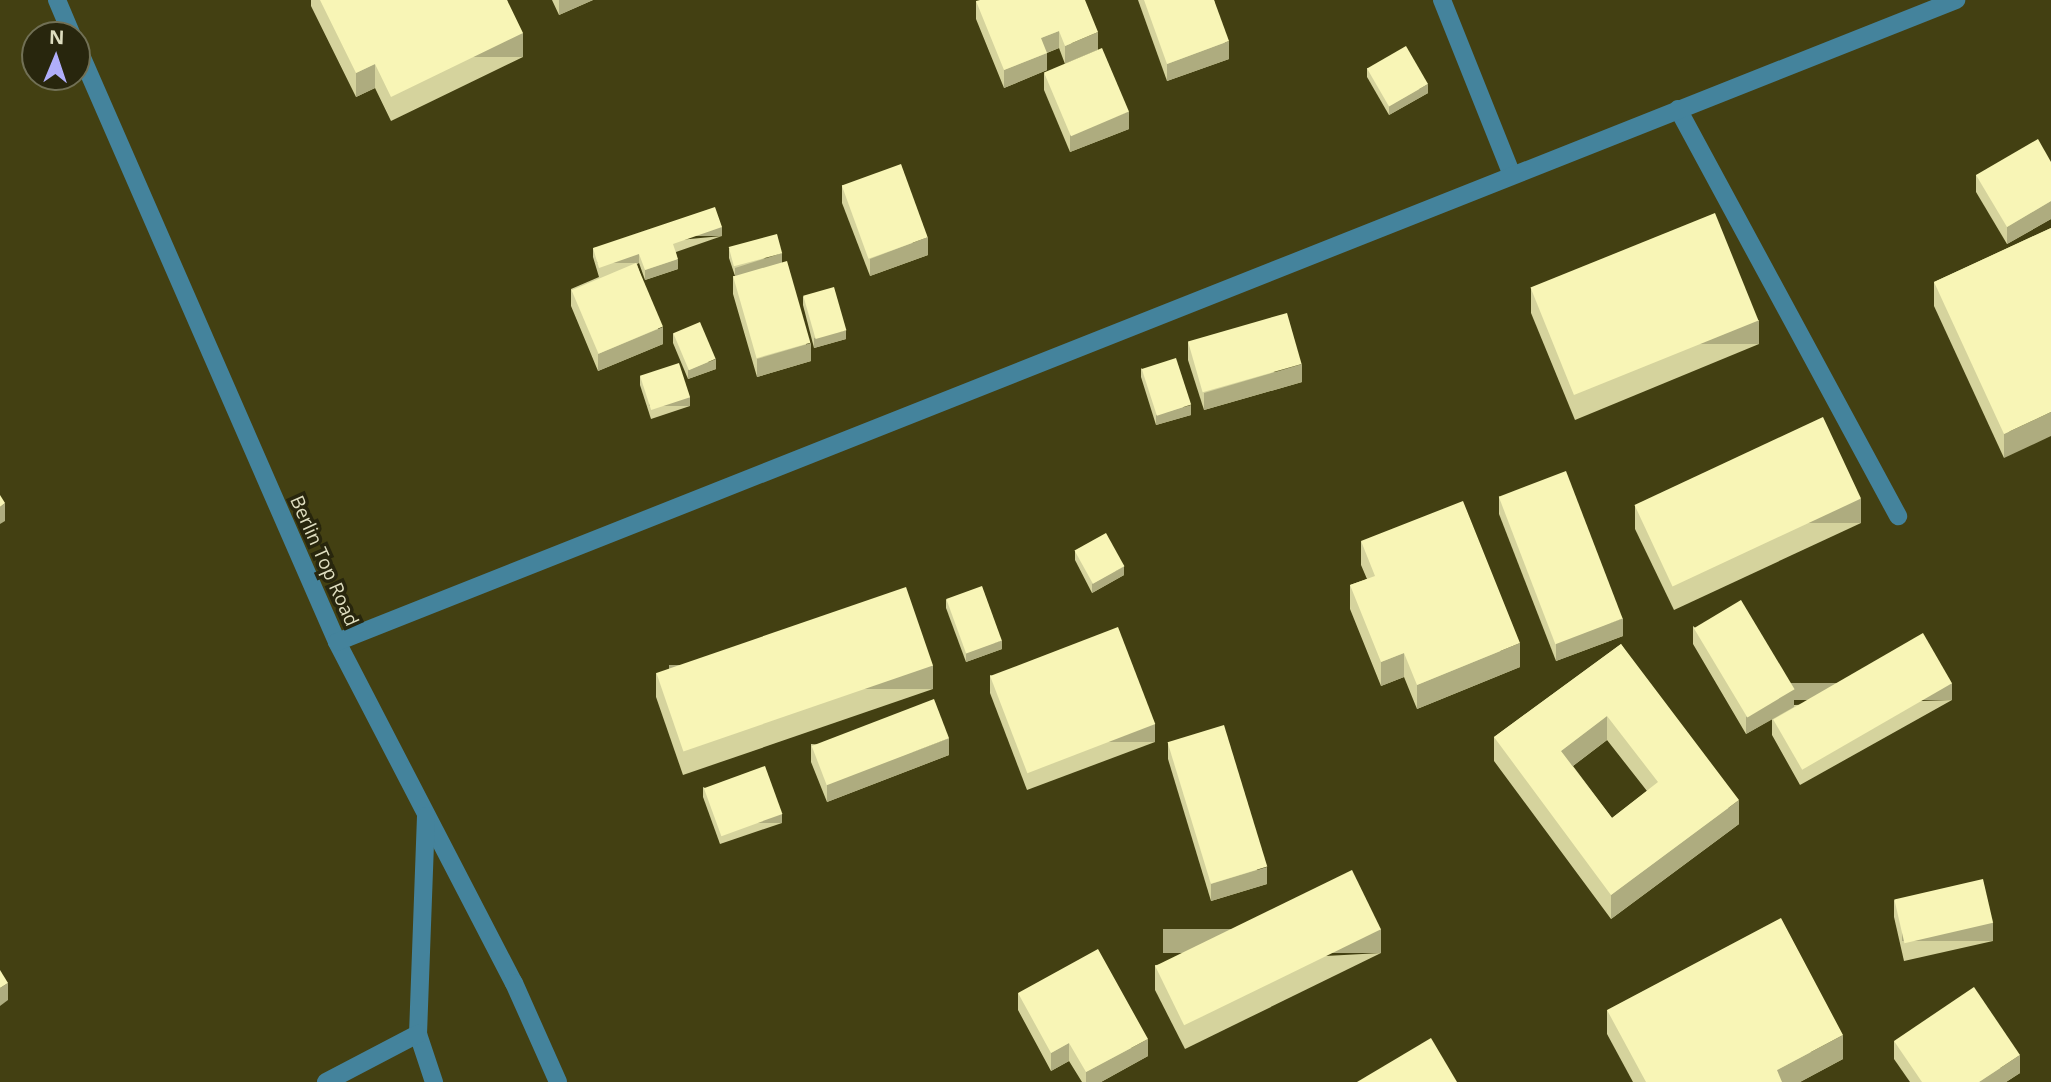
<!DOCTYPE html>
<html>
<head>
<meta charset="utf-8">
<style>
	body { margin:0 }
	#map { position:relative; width:2051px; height:1082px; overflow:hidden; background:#434012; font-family:"Open Sans",sans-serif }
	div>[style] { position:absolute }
	.minor>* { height:18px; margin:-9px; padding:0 9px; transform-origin:9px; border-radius:9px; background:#44839c }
	.wall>* { inset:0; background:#d5d39d }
	.shaded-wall>* { inset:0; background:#aeac7f; transform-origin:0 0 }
	.building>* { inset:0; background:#f8f5b6; transform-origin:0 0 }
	span { translate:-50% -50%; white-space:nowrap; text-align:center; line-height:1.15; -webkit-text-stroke:7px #28260d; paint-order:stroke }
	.street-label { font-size:19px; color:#dfdec0 }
	.north { position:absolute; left:21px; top:21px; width:70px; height:70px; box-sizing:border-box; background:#28260d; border:2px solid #717055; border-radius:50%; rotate:2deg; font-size:19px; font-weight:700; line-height:28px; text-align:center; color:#dfdec0 }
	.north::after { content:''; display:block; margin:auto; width:24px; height:32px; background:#b0aefa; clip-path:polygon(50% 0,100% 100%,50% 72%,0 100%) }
</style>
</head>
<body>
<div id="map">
	<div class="minor">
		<div style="left:57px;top:0;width:38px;rotate:67deg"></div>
		<div style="left:1442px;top:0;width:188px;rotate:68.2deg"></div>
		<div style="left:77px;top:46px;width:650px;rotate:66.43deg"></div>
		<div style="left:337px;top:642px;width:384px;rotate:62.6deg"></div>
		<div style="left:514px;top:983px;width:108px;rotate:66deg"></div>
		<div style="left:1678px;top:109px;width:463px;rotate:61.6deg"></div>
		<div style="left:337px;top:642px;width:1742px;rotate:-21.63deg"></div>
		<div style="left:426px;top:816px;width:218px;rotate:92.1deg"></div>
		<div style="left:418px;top:1034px;width:51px;rotate:71.6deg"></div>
		<div style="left:326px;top:1082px;width:104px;rotate:-27.6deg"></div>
	</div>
	<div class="wall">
		<div style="clip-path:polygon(311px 0,507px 0,523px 57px,391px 121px,375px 88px,356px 97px,311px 6px)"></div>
		<div style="clip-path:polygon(552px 0,593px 0,559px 15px)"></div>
		<div style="clip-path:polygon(1085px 0,1065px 64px,1059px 48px,1047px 53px,1047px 70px,1004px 88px,976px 19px,976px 1px)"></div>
		<div style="clip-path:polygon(1138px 0,1214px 0,1229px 59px,1167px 81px)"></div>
		<div style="clip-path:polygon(1367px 68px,1428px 93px,1389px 115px,1367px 77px)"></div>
		<div style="clip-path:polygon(1044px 73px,1129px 129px,1070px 152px,1044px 90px)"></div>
		<div style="clip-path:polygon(2051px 162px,2051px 219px,2007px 244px,1976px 192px,1976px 175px)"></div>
		<div style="clip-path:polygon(842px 185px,928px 255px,870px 276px,842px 203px)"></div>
		<div style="clip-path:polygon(2051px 228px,2004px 458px,1934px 306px,1934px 282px)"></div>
		<div style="clip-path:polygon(722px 236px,676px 252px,678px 269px,645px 280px,639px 263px,637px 264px,663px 344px,598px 371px,571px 306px,571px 289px,599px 277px,593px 257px,593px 248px)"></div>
		<div style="clip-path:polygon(729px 249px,782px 263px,811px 361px,757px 377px,733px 294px,733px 276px,735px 276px,729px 258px)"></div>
		<div style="clip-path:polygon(1531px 289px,1759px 344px,1575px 420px,1531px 313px)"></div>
		<div style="clip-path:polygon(803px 296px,846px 339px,814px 348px,803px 305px)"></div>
		<div style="clip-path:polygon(673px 333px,716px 369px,688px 379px,673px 343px)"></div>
		<div style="clip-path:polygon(1188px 342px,1302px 382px,1204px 410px,1188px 360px)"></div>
		<div style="clip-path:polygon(1141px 368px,1191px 415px,1156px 425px,1141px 377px)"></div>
		<div style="clip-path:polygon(640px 376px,690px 406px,651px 419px,640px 385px)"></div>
		<div style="clip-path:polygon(1499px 496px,1623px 636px,1556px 661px,1499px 514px)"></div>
		<div style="clip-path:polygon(1635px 505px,1861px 523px,1674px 610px,1635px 529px)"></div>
		<div style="clip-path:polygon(1361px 541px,1520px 667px,1417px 709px,1404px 677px,1381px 686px,1350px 609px,1350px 585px,1367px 579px,1361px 565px)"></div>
		<div style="clip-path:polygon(1075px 551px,1124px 575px,1092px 593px,1075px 560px)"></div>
		<div style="clip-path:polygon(946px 599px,1002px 649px,966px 662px,946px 608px)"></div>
		<div style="clip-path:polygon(1693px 626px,1794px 705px,1952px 700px,1800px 785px,1772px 735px,1772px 719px,1746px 734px,1693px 644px)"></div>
		<div style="clip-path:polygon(evenodd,1621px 644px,1739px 824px,1611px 919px,1494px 761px,1494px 737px,1621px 644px,1607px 740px,1647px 791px,1612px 818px,1573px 766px,1607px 740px)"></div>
		<div style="clip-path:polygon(656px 673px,933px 689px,683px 775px,656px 697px)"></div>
		<div style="clip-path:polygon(990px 675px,1155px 742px,1027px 790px,990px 693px)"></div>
		<div style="clip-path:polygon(1168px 742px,1267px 884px,1211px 901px,1168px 759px)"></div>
		<div style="clip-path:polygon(811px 744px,949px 755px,827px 802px,811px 762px)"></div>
		<div style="clip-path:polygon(703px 787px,782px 823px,720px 844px,703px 797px)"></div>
		<div style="clip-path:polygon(1894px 900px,1993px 941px,1904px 961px,1894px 917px)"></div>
		<div style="clip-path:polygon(1381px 953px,1185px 1049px,1155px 990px,1155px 965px)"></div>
		<div style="clip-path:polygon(1018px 993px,1148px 1056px,1101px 1082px,1082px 1082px,1069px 1061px,1051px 1071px,1018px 1010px)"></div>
		<div style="clip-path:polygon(1607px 1010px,1843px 1059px,1800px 1082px,1633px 1082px,1607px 1034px)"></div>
		<div style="clip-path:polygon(1894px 1041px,2020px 1073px,2006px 1082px,1910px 1082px,1894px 1059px)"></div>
	</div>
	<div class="shaded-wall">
		<div style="clip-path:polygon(559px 0,593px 0,559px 15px)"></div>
		<div style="clip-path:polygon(1059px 31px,1059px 48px,1041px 55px,1041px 38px)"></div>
		<div style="clip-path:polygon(1098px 32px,1098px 50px,1065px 64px,1065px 46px)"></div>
		<div style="left:523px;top:33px;width:24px;height:147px;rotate:90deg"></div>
		<div style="clip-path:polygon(1229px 41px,1229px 59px,1167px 81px,1167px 64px)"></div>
		<div style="clip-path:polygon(1047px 53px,1047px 70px,1004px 88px,1004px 70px)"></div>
		<div style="clip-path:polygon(375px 64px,375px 88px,356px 97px,356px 73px)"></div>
		<div style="clip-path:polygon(1428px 84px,1428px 93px,1389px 115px,1389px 106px)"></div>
		<div style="clip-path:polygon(1129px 111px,1129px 129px,1070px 152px,1070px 135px)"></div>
		<div style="clip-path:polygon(2051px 201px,2051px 219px,2007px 244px,2007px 227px)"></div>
		<div style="left:722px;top:227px;width:9px;height:52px;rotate:90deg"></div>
		<div style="clip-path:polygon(928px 237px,928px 255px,870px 276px,870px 259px)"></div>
		<div style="clip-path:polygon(782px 253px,782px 263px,735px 277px,735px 268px)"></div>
		<div style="left:639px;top:254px;width:9px;height:42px;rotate:90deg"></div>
		<div style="clip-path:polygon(678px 259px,678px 269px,645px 280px,645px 270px)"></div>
		<div style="left:1759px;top:320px;width:24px;height:199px;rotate:90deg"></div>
		<div style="clip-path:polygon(663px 327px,663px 344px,598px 371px,598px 354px)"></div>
		<div style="clip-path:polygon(846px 330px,846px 339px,814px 348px,814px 338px)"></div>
		<div style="clip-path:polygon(811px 343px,811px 361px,757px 377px,757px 359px)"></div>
		<div style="clip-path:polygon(716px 359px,716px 369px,688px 379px,688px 370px)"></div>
		<div style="clip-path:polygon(1302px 364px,1302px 382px,1204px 410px,1204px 393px)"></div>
		<div style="left:690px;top:397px;width:9px;height:41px;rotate:90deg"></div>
		<div style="clip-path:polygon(1191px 405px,1191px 415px,1156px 425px,1156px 415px)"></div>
		<div style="clip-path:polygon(2051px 412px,2051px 436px,2004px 458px,2004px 434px)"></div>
		<div style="left:1861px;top:499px;width:24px;height:206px;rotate:90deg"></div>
		<div style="clip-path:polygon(5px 503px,5px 521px,0 524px,0 507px)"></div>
		<div style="clip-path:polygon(1124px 566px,1124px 575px,1092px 593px,1092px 584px)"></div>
		<div style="clip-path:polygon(1623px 618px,1623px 636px,1556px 661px,1556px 643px)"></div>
		<div style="clip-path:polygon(1002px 640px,1002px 649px,966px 662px,966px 653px)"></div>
		<div style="clip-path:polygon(1520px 643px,1520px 667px,1417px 709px,1417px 685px)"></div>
		<div style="clip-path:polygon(1404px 653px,1404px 677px,1381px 686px,1381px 662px)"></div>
		<div style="left:933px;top:665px;width:24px;height:264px;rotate:90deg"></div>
		<div style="left:1952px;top:683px;width:17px;height:174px;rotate:90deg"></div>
		<div style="clip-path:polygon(1794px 689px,1794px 707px,1746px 734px,1746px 717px)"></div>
		<div style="clip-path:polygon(1607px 716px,1607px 740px,1561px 775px,1561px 751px)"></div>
		<div style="left:1155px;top:724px;width:18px;height:137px;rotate:90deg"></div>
		<div style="clip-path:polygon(949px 738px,949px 755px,827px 802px,827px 784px)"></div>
		<div style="clip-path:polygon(1739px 800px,1739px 824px,1611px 919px,1611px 895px)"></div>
		<div style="left:782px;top:814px;width:9px;height:65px;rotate:90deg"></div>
		<div style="clip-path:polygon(1267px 867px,1267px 884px,1211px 901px,1211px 884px)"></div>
		<div style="left:1993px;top:923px;width:18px;height:91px;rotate:90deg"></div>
		<div style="left:1381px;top:929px;width:24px;height:218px;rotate:90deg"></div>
		<div style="clip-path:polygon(8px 983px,8px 1000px,0 1006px,0 988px)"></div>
		<div style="clip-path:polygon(1843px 1035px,1843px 1059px,1800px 1082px,1777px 1082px,1777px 1070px)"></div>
		<div style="clip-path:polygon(1148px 1039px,1148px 1056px,1101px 1082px,1086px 1082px,1086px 1072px)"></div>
		<div style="clip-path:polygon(1069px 1043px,1069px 1061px,1051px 1071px,1051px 1053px)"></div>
		<div style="clip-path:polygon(2020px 1055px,2020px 1073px,2006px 1082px,1979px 1082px)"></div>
	</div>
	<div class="building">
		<div style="clip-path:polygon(320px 0,507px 0,523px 33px,391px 97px,375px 64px,356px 73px)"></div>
		<div style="clip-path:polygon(980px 0,1085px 0,1098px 32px,1065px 46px,1059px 31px,1041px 38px,1047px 53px,1004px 70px,976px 1px)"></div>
		<div style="clip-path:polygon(1144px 0,1214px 0,1229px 41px,1167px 64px)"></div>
		<div style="left:1406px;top:46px;width:44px;height:45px;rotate:60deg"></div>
		<div style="left:1102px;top:48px;width:69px;height:63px;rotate:67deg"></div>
		<div style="clip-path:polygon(2038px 139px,2051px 162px,2051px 201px,2007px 227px,1976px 175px)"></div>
		<div style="left:901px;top:164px;width:78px;height:63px;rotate:70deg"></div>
		<div style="clip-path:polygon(715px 207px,722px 227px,673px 244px,678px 259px,645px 270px,639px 254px,599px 268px,593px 248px)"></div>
		<div style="left:1715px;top:213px;width:116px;height:199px;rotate:68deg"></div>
		<div style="clip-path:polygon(2051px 228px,2051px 412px,2004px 434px,1934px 282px)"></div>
		<div style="left:777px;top:234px;width:20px;height:50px;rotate:75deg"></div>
		<div style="left:787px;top:261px;width:85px;height:56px;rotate:74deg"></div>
		<div style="left:636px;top:263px;width:69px;height:70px;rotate:67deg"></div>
		<div style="left:834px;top:287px;width:45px;height:32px;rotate:74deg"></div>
		<div style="left:1287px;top:313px;width:53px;height:103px;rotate:74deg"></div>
		<div style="left:700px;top:322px;width:40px;height:29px;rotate:67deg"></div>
		<div style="left:1176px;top:358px;width:49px;height:36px;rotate:72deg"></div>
		<div style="left:679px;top:363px;width:36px;height:41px;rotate:72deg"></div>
		<div style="left:1823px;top:417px;width:90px;height:208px;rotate:65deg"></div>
		<div style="left:1566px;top:471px;width:158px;height:72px;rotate:69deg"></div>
		<div style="clip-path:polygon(0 495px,5px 503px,0 507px)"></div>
		<div style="clip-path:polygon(1463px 501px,1520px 643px,1417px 685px,1404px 653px,1381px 662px,1350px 585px,1375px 576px,1361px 541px)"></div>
		<div style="left:1106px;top:533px;width:38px;height:36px;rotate:61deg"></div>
		<div style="left:982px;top:586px;width:58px;height:38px;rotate:70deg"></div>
		<div style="left:906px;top:587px;width:83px;height:264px;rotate:71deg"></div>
		<div style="left:1741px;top:600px;width:104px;height:55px;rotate:59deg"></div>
		<div style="left:1118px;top:627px;width:104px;height:137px;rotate:69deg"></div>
		<div style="left:1923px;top:633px;width:58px;height:173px;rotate:60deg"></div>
		<div style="clip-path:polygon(evenodd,1621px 644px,1739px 800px,1611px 895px,1494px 737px,1621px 644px,1607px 716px,1658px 782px,1612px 818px,1561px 751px,1607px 716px)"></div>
		<div style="left:934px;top:699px;width:42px;height:131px;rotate:69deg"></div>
		<div style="left:1224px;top:725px;width:148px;height:59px;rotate:73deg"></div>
		<div style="left:765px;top:766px;width:51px;height:65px;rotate:70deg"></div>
		<div style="left:1352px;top:870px;width:66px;height:219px;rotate:64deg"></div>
		<div style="left:1983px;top:879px;width:45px;height:91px;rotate:77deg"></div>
		<div style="clip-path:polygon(1781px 918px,1843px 1035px,1777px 1070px,1782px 1082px,1646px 1082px,1607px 1010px)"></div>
		<div style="clip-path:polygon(1098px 949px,1148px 1039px,1086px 1072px,1069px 1043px,1051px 1053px,1018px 993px)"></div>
		<div style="clip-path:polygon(0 970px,8px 983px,0 988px)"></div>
		<div style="clip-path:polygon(1974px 987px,2020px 1055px,1979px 1082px,1922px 1082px,1894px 1041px)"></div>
		<div style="clip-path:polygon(1431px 1038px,1457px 1082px,1357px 1082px)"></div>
	</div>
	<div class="street-label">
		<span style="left:324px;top:561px;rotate:66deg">Berlin Top Road</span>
	</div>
	<div class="north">N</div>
</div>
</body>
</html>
